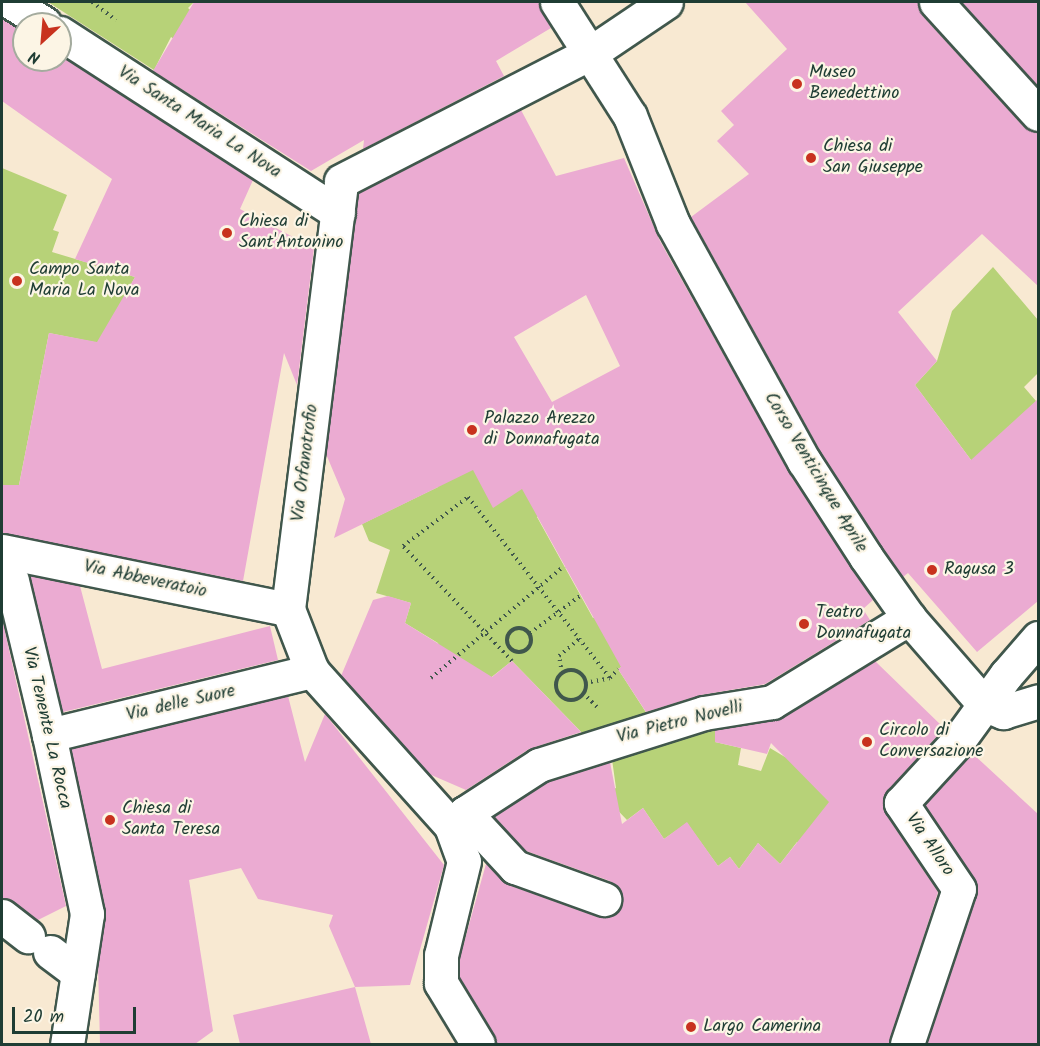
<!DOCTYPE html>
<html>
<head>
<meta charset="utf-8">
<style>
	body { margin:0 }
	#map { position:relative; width:1040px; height:1046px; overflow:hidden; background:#f8e9d2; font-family:Kalam,sans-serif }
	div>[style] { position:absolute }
	.green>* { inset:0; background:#b7d278 }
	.building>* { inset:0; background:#ebabd2 }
	.path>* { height:4px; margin-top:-2px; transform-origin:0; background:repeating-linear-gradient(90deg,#40574c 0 1.5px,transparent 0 6px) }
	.path>.ring { margin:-2px; padding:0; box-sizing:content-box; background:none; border:4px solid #40574c; border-radius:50% }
	.roads { filter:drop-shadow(2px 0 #40574c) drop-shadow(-2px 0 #40574c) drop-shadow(0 2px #40574c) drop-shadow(0 -2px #40574c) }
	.street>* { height:33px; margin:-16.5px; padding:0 16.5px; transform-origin:16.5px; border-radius:16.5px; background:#fff }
	.secondary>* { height:33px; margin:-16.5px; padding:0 16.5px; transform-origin:16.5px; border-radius:16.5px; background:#fff }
	.dots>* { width:16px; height:16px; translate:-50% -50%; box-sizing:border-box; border:3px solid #fcf5e5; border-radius:50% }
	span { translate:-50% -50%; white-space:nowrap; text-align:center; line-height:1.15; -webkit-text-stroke:4.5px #fcf5e5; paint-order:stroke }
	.poi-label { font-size:18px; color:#1f3d34 }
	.left { translate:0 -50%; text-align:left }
	.street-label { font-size:18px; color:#1f3d34 }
	.frame { position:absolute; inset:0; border:3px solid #1f3d34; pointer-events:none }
	.north { position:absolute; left:12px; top:12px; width:60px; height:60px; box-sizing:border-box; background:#fcf5e5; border:2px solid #a4ab9e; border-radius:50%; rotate:206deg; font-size:16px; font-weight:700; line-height:24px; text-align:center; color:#1f3d34 }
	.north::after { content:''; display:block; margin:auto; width:21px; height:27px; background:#c8321e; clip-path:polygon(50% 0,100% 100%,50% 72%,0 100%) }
	.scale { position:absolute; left:12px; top:1007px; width:124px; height:27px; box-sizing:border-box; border:3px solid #1f3d34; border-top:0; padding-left:8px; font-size:18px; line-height:21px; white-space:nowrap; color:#1f3d34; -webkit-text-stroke:4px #fcf5e5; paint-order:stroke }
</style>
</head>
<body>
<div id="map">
	<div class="green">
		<div style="clip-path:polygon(48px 2px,194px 2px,188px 8px,214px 30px,195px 53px,171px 37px,154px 70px)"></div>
		<div style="clip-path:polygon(2px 168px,67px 195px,53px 230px,59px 232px,52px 252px,135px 277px,128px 290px,194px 362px,49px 333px,19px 485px,2px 488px)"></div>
		<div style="clip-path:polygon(993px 267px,1038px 320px,1038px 373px,1024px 387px,1036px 401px,983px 476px,915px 385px,937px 361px,952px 311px)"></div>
		<div style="clip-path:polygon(424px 459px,553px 469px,565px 497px,537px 517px,593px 618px,627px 599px,658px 646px,618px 669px,647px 714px,589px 740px,512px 661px,456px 705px,438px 643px,405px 623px,411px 603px,376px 593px,390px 550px,369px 541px,362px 524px,438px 487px)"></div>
		<div style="clip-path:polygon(715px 722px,715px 742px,741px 748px,738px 765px,761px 771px,770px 748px,785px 757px,865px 776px,813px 852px,797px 842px,780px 864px,758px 843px,739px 869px,730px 857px,718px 866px,687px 823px,664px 839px,643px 808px,627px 820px,602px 794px,616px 788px,611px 752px)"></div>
	</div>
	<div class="building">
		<div style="clip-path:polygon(194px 2px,538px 2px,551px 28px,496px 61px,504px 76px,363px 149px,364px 140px,311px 171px,153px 71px)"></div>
		<div style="clip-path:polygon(745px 2px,918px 2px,922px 15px,1024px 127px,1038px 132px,1038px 286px,982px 234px,898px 312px,937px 361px,915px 385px,971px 460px,1038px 399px,1038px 601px,977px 652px,908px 573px,903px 577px,882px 547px,820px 451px,691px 217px,749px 174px,717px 141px,734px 125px,721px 111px,787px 49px)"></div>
		<div style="clip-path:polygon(961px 2px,1038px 2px,1038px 87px)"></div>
		<div style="clip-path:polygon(2px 18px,24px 33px,24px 60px,60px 60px,60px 55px,253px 180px,240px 209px,314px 248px,297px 385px,284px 353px,243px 581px,2px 533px,2px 485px,19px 485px,49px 333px,97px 342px,135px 277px,75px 259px,112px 179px,2px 101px)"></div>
		<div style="clip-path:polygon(evenodd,521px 110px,556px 176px,624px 158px,660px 241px,788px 470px,873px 600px,863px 609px,870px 620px,765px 684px,701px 695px,646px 712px,618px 669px,621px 667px,522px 489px,493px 508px,473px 470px,334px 538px,345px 499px,326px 454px,358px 193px,521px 110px,586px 295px,620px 366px,552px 402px,514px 337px,586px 295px)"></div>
		<div style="clip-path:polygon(30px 576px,80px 586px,102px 669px,270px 626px,278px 660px,63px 712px)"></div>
		<div style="clip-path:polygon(388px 596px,411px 603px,405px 623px,492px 677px,512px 661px,581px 732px,529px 749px,466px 790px,429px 774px,341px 676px,373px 600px)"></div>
		<div style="clip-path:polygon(2px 618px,66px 906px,38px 920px,13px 901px,2px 898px)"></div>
		<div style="clip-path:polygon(875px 661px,944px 728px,883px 798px,885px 813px,938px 892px,889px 1044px,497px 1044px,460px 978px,460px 957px,486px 864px,509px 885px,598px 917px,616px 914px,622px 896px,610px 881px,526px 851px,494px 817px,547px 782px,610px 762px,622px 824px,643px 808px,664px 839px,687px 822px,718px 866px,730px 857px,739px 869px,758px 843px,780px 864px,829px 802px,771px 743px,767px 754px,715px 742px,715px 730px,781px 718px)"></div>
		<div style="clip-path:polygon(288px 696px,305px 762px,325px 714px,444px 865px,410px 985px,355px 987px,371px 1044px,240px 1044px,233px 1015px,355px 987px,329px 926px,333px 915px,258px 899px,241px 868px,189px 880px,213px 1031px,195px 1044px,100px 1044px,98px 964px,105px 911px,71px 749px)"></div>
		<div style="clip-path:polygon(972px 753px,1038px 814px,1038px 1044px,927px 1044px,978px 887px,925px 805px)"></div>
	</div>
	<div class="path">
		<div style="left:92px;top:2px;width:30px;rotate:37deg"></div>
		<div class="ring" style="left:507px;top:628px;width:20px;height:20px"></div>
		<div style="left:530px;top:633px;width:62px;rotate:-36.5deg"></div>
		<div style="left:512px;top:661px;width:158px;rotate:-133.5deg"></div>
		<div style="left:403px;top:546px;width:81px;rotate:-37deg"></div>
		<div style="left:468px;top:497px;width:230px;rotate:51.9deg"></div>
		<div style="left:610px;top:678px;width:12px;rotate:-48deg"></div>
		<div class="ring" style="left:556px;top:670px;width:26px;height:26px"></div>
		<div style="left:562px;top:673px;width:17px;rotate:-100deg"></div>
		<div style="left:559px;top:656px;width:26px;rotate:-40deg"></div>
		<div style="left:431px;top:678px;width:174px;rotate:-40.1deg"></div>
		<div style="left:585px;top:683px;width:25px;rotate:-11deg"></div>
		<div style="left:583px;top:693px;width:20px;rotate:45deg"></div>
	</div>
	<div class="roads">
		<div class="street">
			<div style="left:11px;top:2px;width:40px;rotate:32.9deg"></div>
			<div style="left:557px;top:2px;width:135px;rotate:57.4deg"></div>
			<div style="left:630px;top:116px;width:116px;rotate:68.3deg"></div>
			<div style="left:673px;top:224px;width:271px;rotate:61.1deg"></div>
			<div style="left:804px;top:461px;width:114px;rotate:57.1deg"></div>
			<div style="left:866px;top:557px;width:75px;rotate:54.8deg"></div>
			<div style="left:909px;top:618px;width:114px;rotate:48.9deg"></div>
			<div style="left:984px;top:704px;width:21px;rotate:23deg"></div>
			<div style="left:1003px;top:712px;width:37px;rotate:-17deg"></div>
			<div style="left:936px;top:2px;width:151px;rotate:47.7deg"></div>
			<div style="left:60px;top:33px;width:331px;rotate:32.9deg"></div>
			<div style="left:2px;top:551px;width:292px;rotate:11.5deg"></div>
			<div style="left:312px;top:671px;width:66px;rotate:-111.2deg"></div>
			<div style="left:288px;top:609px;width:431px;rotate:-82.9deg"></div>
			<div style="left:341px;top:181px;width:282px;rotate:-27.2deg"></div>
			<div style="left:592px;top:52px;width:89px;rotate:-34deg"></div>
			<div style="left:49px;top:735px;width:183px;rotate:78deg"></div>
			<div style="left:87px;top:914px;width:132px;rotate:98.7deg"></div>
			<div style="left:465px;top:813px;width:74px;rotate:47.2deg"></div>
			<div style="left:515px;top:867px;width:95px;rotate:19.8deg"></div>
			<div style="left:451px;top:826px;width:19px;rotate:-43deg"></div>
			<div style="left:465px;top:813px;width:88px;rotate:-33deg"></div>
			<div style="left:539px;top:765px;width:173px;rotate:-17.5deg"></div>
			<div style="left:704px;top:713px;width:69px;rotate:-9.2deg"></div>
			<div style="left:772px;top:702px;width:161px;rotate:-31.5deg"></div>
			<div style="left:2px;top:916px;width:33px;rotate:38deg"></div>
			<div style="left:50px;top:952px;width:35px;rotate:37deg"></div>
			<div style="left:907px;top:1044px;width:163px;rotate:-71.5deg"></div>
			<div style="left:959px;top:889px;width:104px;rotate:-124deg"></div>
			<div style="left:901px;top:803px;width:84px;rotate:-47.4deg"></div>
			<div style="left:958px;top:741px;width:82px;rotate:-54deg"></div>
			<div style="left:1006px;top:675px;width:49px;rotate:-49.1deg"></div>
		</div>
		<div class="secondary">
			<div style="left:2px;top:560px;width:23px;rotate:65deg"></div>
			<div style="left:12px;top:581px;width:158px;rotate:76.5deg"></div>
			<div style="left:49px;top:735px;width:271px;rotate:-13.7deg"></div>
			<div style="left:312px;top:671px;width:208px;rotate:48.1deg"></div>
			<div style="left:451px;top:826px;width:37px;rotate:70deg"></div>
			<div style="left:464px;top:861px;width:97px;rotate:103.7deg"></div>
			<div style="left:441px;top:955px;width:28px;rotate:90deg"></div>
			<div style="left:441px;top:983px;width:71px;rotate:58.8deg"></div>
		</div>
	</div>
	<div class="dots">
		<div style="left:797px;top:84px;background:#c8321e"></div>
		<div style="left:811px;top:158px;background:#c8321e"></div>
		<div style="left:227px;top:233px;background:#c8321e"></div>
		<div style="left:17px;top:281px;background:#c8321e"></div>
		<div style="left:472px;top:430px;background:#c8321e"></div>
		<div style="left:932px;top:570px;background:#c8321e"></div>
		<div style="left:804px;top:624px;background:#c8321e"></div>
		<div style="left:867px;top:742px;background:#c8321e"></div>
		<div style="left:110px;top:820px;background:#c8321e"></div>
		<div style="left:691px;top:1027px;background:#c8321e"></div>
	</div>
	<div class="poi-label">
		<span class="left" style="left:809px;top:84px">Museo<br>Benedettino</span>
		<span class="left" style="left:823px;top:158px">Chiesa di<br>San Giuseppe</span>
		<span class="left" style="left:239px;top:233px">Chiesa di<br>Sant'Antonino</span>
		<span class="left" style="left:29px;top:281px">Campo Santa<br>Maria La Nova</span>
		<span class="left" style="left:484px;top:430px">Palazzo Arezzo<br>di Donnafugata</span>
		<span class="left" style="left:944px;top:570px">Ragusa 3</span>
		<span class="left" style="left:816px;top:624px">Teatro<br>Donnafugata</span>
		<span class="left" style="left:879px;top:742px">Circolo di<br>Conversazione</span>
		<span class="left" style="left:122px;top:820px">Chiesa di<br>Santa Teresa</span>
		<span class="left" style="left:703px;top:1027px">Largo Camerina</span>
	</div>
	<div class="street-label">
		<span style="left:199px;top:123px;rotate:33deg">Via Santa Maria La Nova</span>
		<span style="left:306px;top:463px;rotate:-83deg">Via Orfanotrofio</span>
		<span style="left:815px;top:473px;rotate:59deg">Corso Venticinque Aprile</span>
		<span style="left:145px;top:580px;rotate:12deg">Via Abbeveratoio</span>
		<span style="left:181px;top:704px;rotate:-13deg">Via delle Suore</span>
		<span style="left:680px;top:723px;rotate:-14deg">Via Pietro Novelli</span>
		<span style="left:46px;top:728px;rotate:77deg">Via Tenente La Rocca</span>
		<span style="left:929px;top:845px;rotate:56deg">Via Alloro</span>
	</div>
	<div class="frame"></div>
	<div class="north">N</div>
	<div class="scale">20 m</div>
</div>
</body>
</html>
